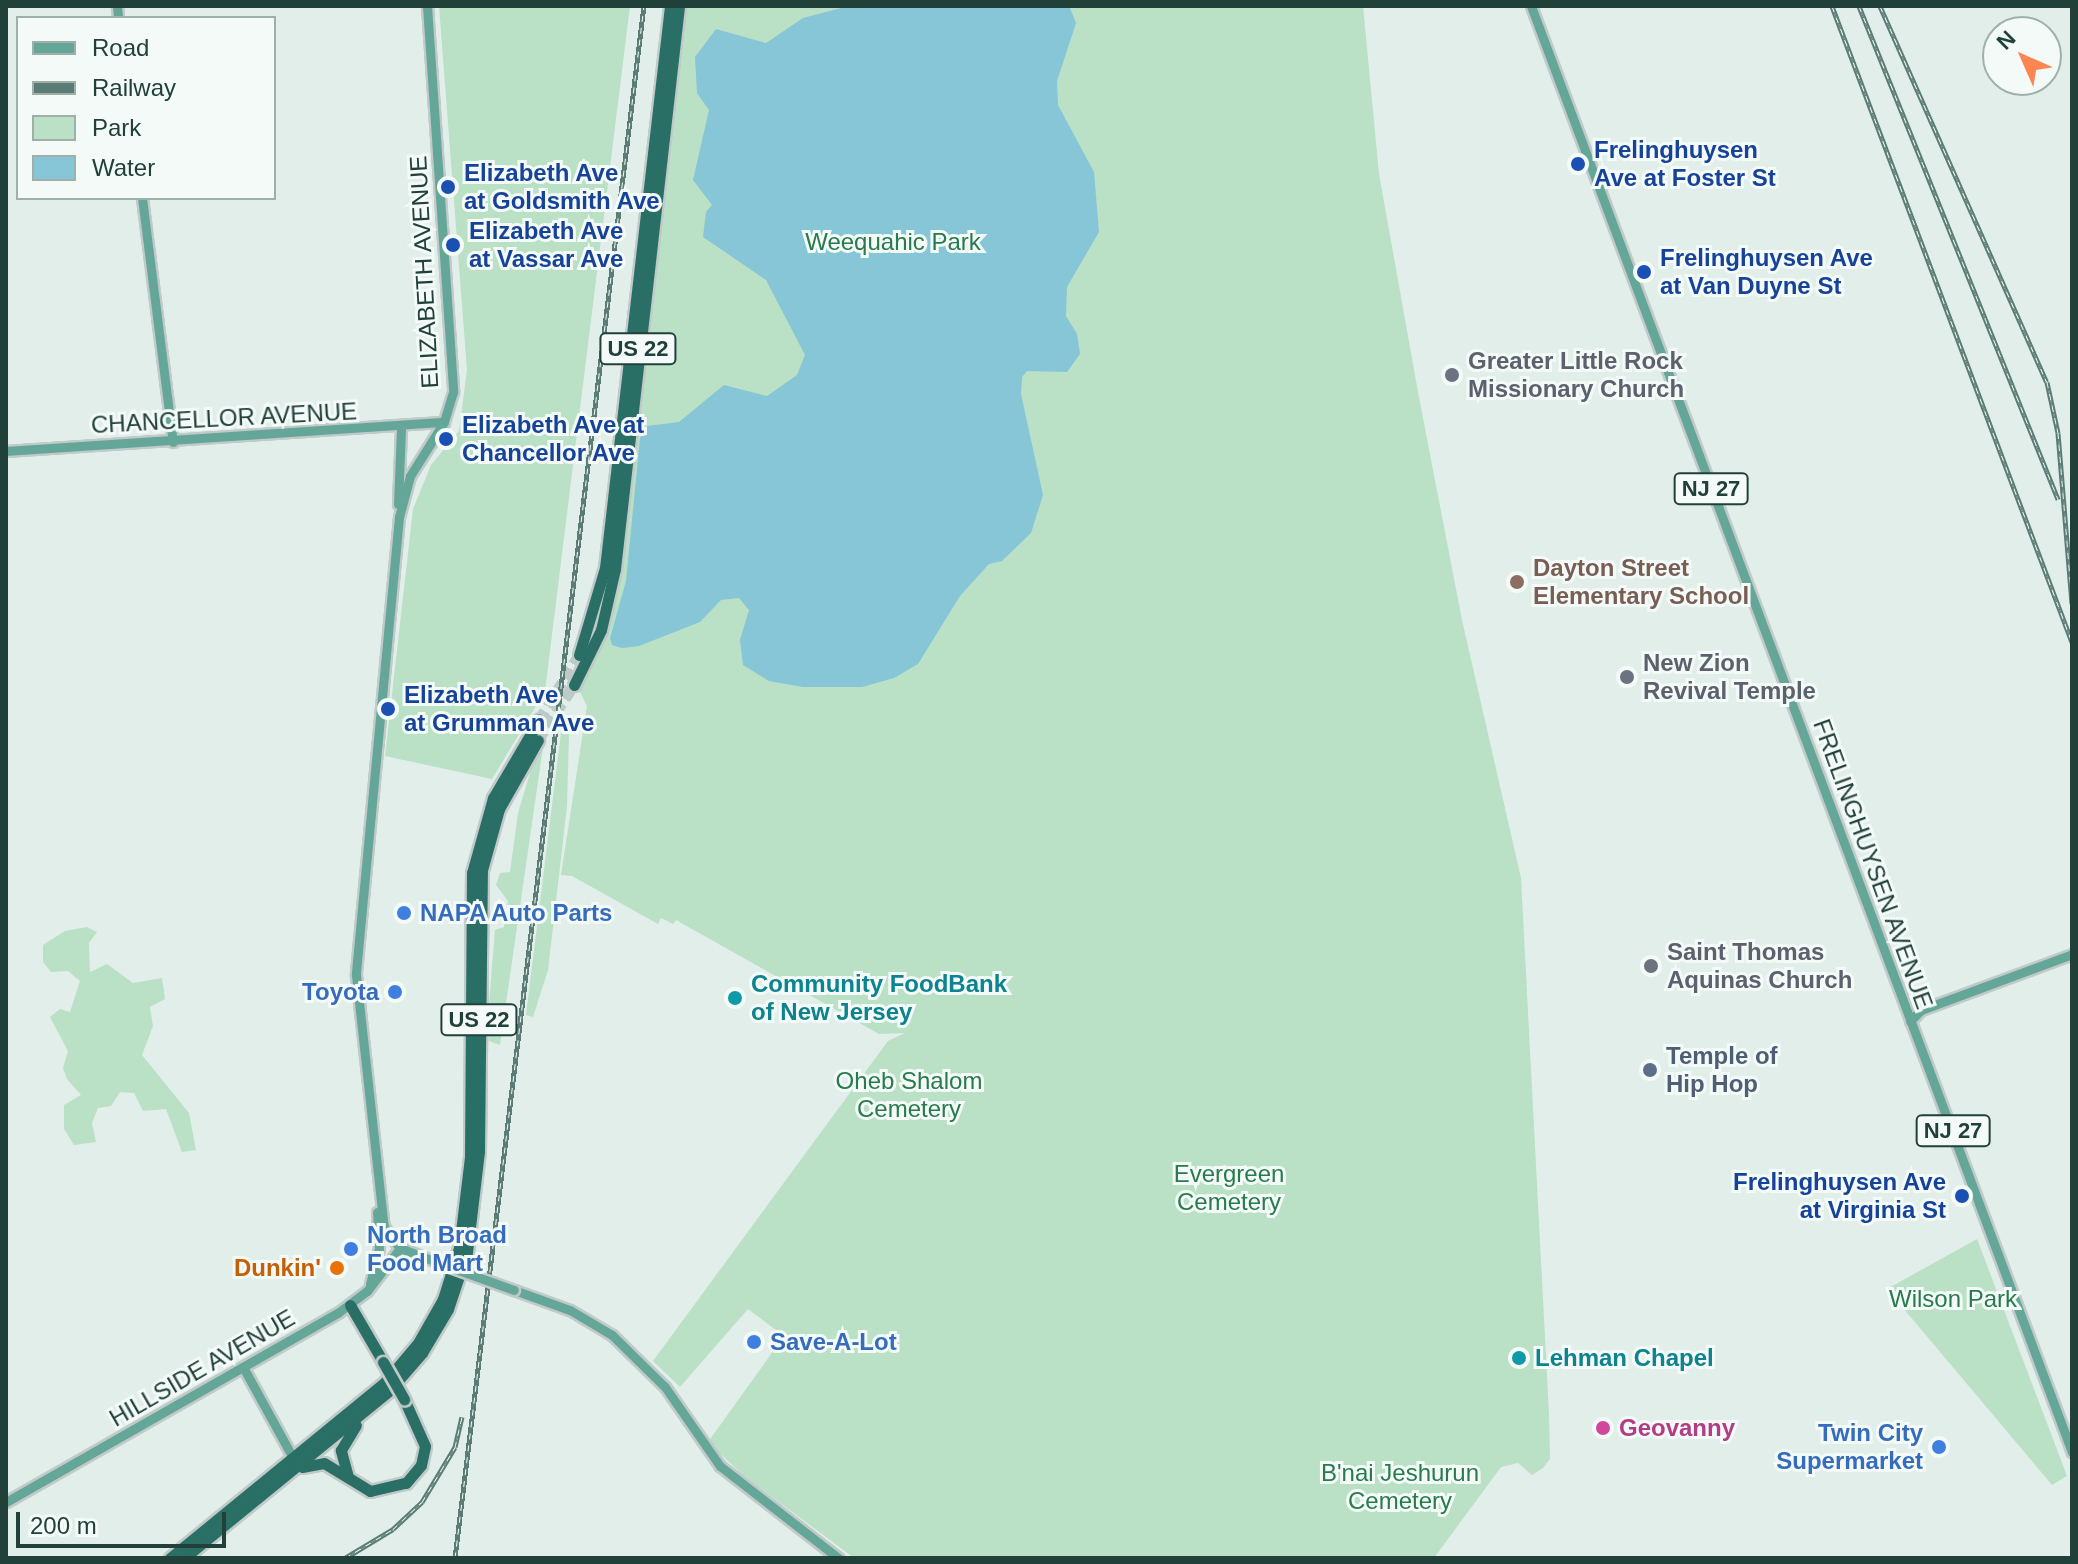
<!DOCTYPE html>
<html>
<head>
<meta charset="utf-8">
<style>
	body { margin:0 }
	#map { position:relative; width:2078px; height:1564px; overflow:hidden; background:#e2eee9; font-family:Helvetica,sans-serif }
	div>[style] { position:absolute }
	.green>* { inset:0; background:#bae0c6 }
	.water>* { inset:0; background:#86c6d7 }
	.highway-tunnel>* { height:11px; margin-top:-5.5px; transform-origin:0; background:repeating-linear-gradient(90deg,#bbcbc6 0 11px,transparent 0 16.5px) }
	.roads { filter:drop-shadow(2px 0 #c1cac8) drop-shadow(-2px 0 #c1cac8) drop-shadow(0 2px #c1cac8) drop-shadow(0 -2px #c1cac8) }
	.major>* { height:9px; margin:-4.5px; padding:0 4.5px; transform-origin:4.5px; border-radius:4.5px; background:#64a799 }
	.highway>* { height:11px; margin:-5.5px; padding:0 5.5px; transform-origin:5.5px; border-radius:5.5px; background:#2a6f65 }
	.rail>* { height:5px; margin-top:-2.5px; transform-origin:0; background:repeating-linear-gradient(90deg,#f3faf7 0 6px,#5b7c75 0 12px); box-sizing:border-box; border-block:2px solid #5b7c75 }
	.bridges { filter:drop-shadow(2px 0 #c1cac8) drop-shadow(-2px 0 #c1cac8) drop-shadow(0 2px #c1cac8) drop-shadow(0 -2px #c1cac8) }
	.major-bridge>* { height:9px; margin:-4.5px; padding:0 4.5px; transform-origin:4.5px; border-radius:4.5px; background:#64a799 }
	.highway-bridge>* { height:11px; margin:-5.5px; padding:0 5.5px; transform-origin:5.5px; border-radius:5.5px; background:#2a6f65 }
	.dots>* { width:22px; height:22px; translate:-50% -50%; box-sizing:border-box; border:4px solid #f3faf7; border-radius:50% }
	span { translate:-50% -50%; white-space:nowrap; text-align:center; line-height:1.15; -webkit-text-stroke:6px #f3faf7; paint-order:stroke }
	.shield-label span { padding:2px 6px; background:#f3faf7; border:2px solid; border-radius:6px; -webkit-text-stroke-width:0 }
	.shield-label { font-size:22px; color:#21403a; font-weight:700 }
	.transit-label { font-size:24px; color:#164399; font-weight:700 }
	.left { translate:0 -50%; text-align:left }
	.right { translate:-100% -50%; text-align:right }
	.park-label { font-size:24px; color:#277b4c }
	.street-label { font-size:24px; color:#21403a }
	.worship-label { font-size:24px; color:#5b616d; font-weight:700 }
	.education-label { font-size:24px; color:#785e54; font-weight:700 }
	.shop-label { font-size:24px; color:#366cbe; font-weight:700 }
	.culture-label { font-size:24px; color:#0d838f; font-weight:700 }
	.service-label { font-size:24px; color:#4e5e75; font-weight:700 }
	.food-label { font-size:24px; color:#c56008; font-weight:700 }
	.hotel-label { font-size:24px; color:#b23c85; font-weight:700 }
	.frame { position:absolute; inset:0; border:8px solid #21403a; pointer-events:none }
	.legend { position:absolute; left:16px; top:16px; width:260px; height:184px; box-sizing:border-box; background:#f3faf7; border:2px solid #9fb0ab; margin:0; padding:10px 14px; list-style:none; font-size:24px; color:#21403a }
	.legend li { display:flex; align-items:center; gap:16px; height:40px }
	.legend b { width:40px; border:2px solid #9fb0ab }
	.north { position:absolute; left:1982px; top:16px; width:80px; height:80px; box-sizing:border-box; background:#f3faf7; border:2px solid #9fb0ab; border-radius:50%; rotate:315deg; font-size:22px; font-weight:700; line-height:32px; text-align:center; color:#21403a }
	.north::after { content:''; display:block; margin:auto; width:28px; height:36px; background:#fc8552; clip-path:polygon(50% 0,100% 100%,50% 72%,0 100%) }
	.scale { position:absolute; left:16px; top:1512px; width:210px; height:36px; box-sizing:border-box; border:4px solid #21403a; border-top:0; padding-left:10px; font-size:24px; line-height:28px; white-space:nowrap; color:#21403a; -webkit-text-stroke:6px #f3faf7; paint-order:stroke }
</style>
</head>
<body>
<div id="map">
	<div class="green">
		<div style="clip-path:polygon(439px 6px,630px 6px,545px 691px,492px 779px,385px 756px,413px 509px,431px 465px,459px 431px,467px 370px)"></div>
		<div style="clip-path:polygon(686px 6px,1363px 6px,1379px 174px,1418px 392px,1462px 620px,1521px 878px,1549px 1414px,1550px 1459px,1543px 1468px,1532px 1475px,1518px 1463px,1501px 1467px,1434px 1558px,854px 1558px,744px 1476px,708px 1442px,784px 1336px,748px 1309px,680px 1387px,653px 1361px,888px 1041px,905px 1033px,879px 1034px,676px 920px,673px 924px,661px 918px,658px 924px,572px 876px,561px 875px,587px 706px,579px 690px,608px 626px,620px 576px,630px 448px)"></div>
		<div style="clip-path:polygon(561px 733px,569px 734px,567px 806px,548px 970px,533px 1017px,526px 1015px)"></div>
		<div style="clip-path:polygon(538px 746px,543px 747px,500px 1045px,489px 1041px,489px 1004px,495px 930px,504px 927px,508px 901px,496px 885px,500px 873px,510px 872px,518px 813px)"></div>
		<div style="clip-path:polygon(87px 927px,97px 932px,89px 943px,90px 972px,107px 964px,133px 983px,162px 978px,165px 999px,150px 1007px,153px 1026px,142px 1055px,189px 1113px,196px 1150px,182px 1152px,166px 1109px,143px 1111px,134px 1093px,120px 1092px,111px 1106px,98px 1108px,92px 1123px,96px 1142px,74px 1145px,64px 1129px,64px 1105px,81px 1095px,67px 1079px,63px 1068px,68px 1051px,50px 1017px,60px 1009px,70px 1012px,80px 981px,68px 971px,51px 972px,43px 962px,43px 945px,65px 931px)"></div>
		<div style="clip-path:polygon(1977px 1239px,2067px 1476px,2052px 1485px,1887px 1289px)"></div>
	</div>
	<div class="water">
		<div style="clip-path:polygon(849px 6px,1069px 6px,1076px 23px,1057px 81px,1058px 105px,1094px 172px,1099px 232px,1067px 287px,1066px 316px,1077px 334px,1080px 354px,1067px 372px,1027px 371px,1022px 377px,1021px 394px,1043px 495px,1031px 533px,1002px 561px,989px 564px,960px 596px,918px 664px,894px 678px,862px 687px,803px 687px,769px 681px,743px 665px,740px 640px,749px 610px,739px 598px,721px 600px,700px 622px,639px 646px,622px 648px,612px 645px,610px 638px,626px 581px,640px 438px,647px 426px,679px 422px,724px 385px,767px 396px,797px 375px,805px 355px,766px 280px,703px 237px,706px 212px,712px 205px,693px 180px,709px 110px,697px 93px,695px 57px,716px 29px,766px 43px,803px 18px)"></div>
	</div>
	<div class="highway-tunnel">
		<div style="left:539px;top:720px;width:76px;rotate:-58.4deg"></div>
		<div style="left:538px;top:740px;width:66px;rotate:-56.8deg"></div>
	</div>
	<div class="roads">
		<div class="major">
			<div style="left:117px;top:6px;width:12px;rotate:85deg"></div>
			<div style="left:427px;top:6px;width:387px;rotate:86.1deg"></div>
			<div style="left:453px;top:392px;width:31px;rotate:107deg"></div>
			<div style="left:444px;top:422px;width:64px;rotate:122.2deg"></div>
			<div style="left:410px;top:476px;width:42px;rotate:105deg"></div>
			<div style="left:399px;top:517px;width:460px;rotate:95.4deg"></div>
			<div style="left:356px;top:975px;width:254px;rotate:83.7deg"></div>
			<div style="left:384px;top:1227px;width:26px;rotate:53deg"></div>
			<div style="left:400px;top:1248px;width:50px;rotate:21deg"></div>
			<div style="left:1531px;top:6px;width:1544px;rotate:69.49deg"></div>
			<div style="left:142px;top:198px;width:246px;rotate:82.8deg"></div>
			<div style="left:6px;top:451px;width:439px;rotate:-3.8deg"></div>
			<div style="left:398px;top:504px;width:76px;rotate:-87.7deg"></div>
			<div style="left:1910px;top:1021px;width:16px;rotate:-45deg"></div>
			<div style="left:1921px;top:1010px;width:161px;rotate:-20.3deg"></div>
			<div style="left:370px;top:1284px;width:36px;rotate:-76deg"></div>
			<div style="left:379px;top:1249px;width:37px;rotate:-93deg"></div>
			<div style="left:514px;top:1290px;width:59px;rotate:19.7deg"></div>
			<div style="left:570px;top:1310px;width:49px;rotate:30.8deg"></div>
			<div style="left:612px;top:1335px;width:74px;rotate:44.5deg"></div>
			<div style="left:665px;top:1387px;width:96px;rotate:55.2deg"></div>
			<div style="left:720px;top:1466px;width:150px;rotate:37.9deg"></div>
			<div style="left:243px;top:1367px;width:104px;rotate:61.2deg"></div>
			<div style="left:6px;top:1502px;width:383px;rotate:-29.7deg"></div>
			<div style="left:339px;top:1312px;width:35px;rotate:-37deg"></div>
			<div style="left:367px;top:1291px;width:54px;rotate:-52.5deg"></div>
		</div>
		<div class="highway">
			<div style="left:579px;top:655px;width:91px;rotate:-73.4deg"></div>
			<div style="left:605px;top:568px;width:566px;rotate:-83.4deg"></div>
			<div style="left:574px;top:685px;width:61px;rotate:-63.9deg"></div>
			<div style="left:601px;top:630px;width:63px;rotate:-77.1deg"></div>
			<div style="left:615px;top:569px;width:567px;rotate:-83.51deg"></div>
			<div style="left:350px;top:1305px;width:66px;rotate:59.9deg"></div>
			<div style="left:302px;top:1467px;width:22px;rotate:-10deg"></div>
			<div style="left:324px;top:1463px;width:54px;rotate:31.3deg"></div>
			<div style="left:370px;top:1491px;width:37px;rotate:-13deg"></div>
			<div style="left:406px;top:1483px;width:23px;rotate:-50deg"></div>
			<div style="left:421px;top:1465px;width:19px;rotate:-78deg"></div>
			<div style="left:425px;top:1446px;width:51px;rotate:-114.1deg"></div>
			<div style="left:348px;top:1477px;width:28px;rotate:-105deg"></div>
			<div style="left:341px;top:1450px;width:29px;rotate:-59deg"></div>
			<div style="left:170px;top:1558px;width:278px;rotate:-39.3deg"></div>
			<div style="left:385px;top:1382px;width:51px;rotate:-49.8deg"></div>
			<div style="left:418px;top:1343px;width:51px;rotate:-60.4deg"></div>
			<div style="left:443px;top:1299px;width:53px;rotate:-72.6deg"></div>
			<div style="left:459px;top:1248px;width:92px;rotate:-83.1deg"></div>
			<div style="left:470px;top:1157px;width:284px;rotate:-89.6deg"></div>
			<div style="left:472px;top:873px;width:78px;rotate:-74.4deg"></div>
			<div style="left:493px;top:798px;width:91px;rotate:-59.5deg"></div>
			<div style="left:184px;top:1558px;width:264px;rotate:-39.2deg"></div>
			<div style="left:389px;top:1391px;width:50px;rotate:-49deg"></div>
			<div style="left:422px;top:1353px;width:51px;rotate:-59.4deg"></div>
			<div style="left:448px;top:1309px;width:60px;rotate:-71.6deg"></div>
			<div style="left:467px;top:1252px;width:102px;rotate:-83.2deg"></div>
			<div style="left:479px;top:1151px;width:281px;rotate:-89.4deg"></div>
			<div style="left:482px;top:870px;width:63px;rotate:-74.4deg"></div>
			<div style="left:499px;top:809px;width:79px;rotate:-60.5deg"></div>
		</div>
	</div>
	<div class="rail">
		<div style="left:1832px;top:6px;width:680px;rotate:69.33deg"></div>
		<div style="left:1859px;top:6px;width:532px;rotate:68.02deg"></div>
		<div style="left:1880px;top:6px;width:411px;rotate:66.1deg"></div>
		<div style="left:2047px;top:382px;width:52px;rotate:77.8deg"></div>
		<div style="left:2058px;top:433px;width:171px;rotate:85.3deg"></div>
		<div style="left:345px;top:1558px;width:56px;rotate:-31.1deg"></div>
		<div style="left:393px;top:1529px;width:40px;rotate:-43deg"></div>
		<div style="left:422px;top:1502px;width:64px;rotate:-59deg"></div>
		<div style="left:455px;top:1447px;width:31px;rotate:-77deg"></div>
		<div style="left:455px;top:1558px;width:1563px;rotate:-83.06deg"></div>
	</div>
	<div class="bridges">
		<div class="major-bridge">
			<div style="left:447px;top:1266px;width:71px;rotate:19.7deg"></div>
		</div>
		<div class="highway-bridge">
			<div style="left:383px;top:1362px;width:43px;rotate:60.4deg"></div>
		</div>
	</div>
	<div class="dots">
		<div style="left:1578px;top:164px;background:#1a4fb4"></div>
		<div style="left:448px;top:187px;background:#1a4fb4"></div>
		<div style="left:453px;top:245px;background:#1a4fb4"></div>
		<div style="left:1644px;top:272px;background:#1a4fb4"></div>
		<div style="left:1452px;top:375px;background:#6b7280"></div>
		<div style="left:446px;top:439px;background:#1a4fb4"></div>
		<div style="left:1517px;top:582px;background:#8d6e63"></div>
		<div style="left:1627px;top:677px;background:#6b7280"></div>
		<div style="left:388px;top:709px;background:#1a4fb4"></div>
		<div style="left:404px;top:913px;background:#3f7fe0"></div>
		<div style="left:1651px;top:966px;background:#6b7280"></div>
		<div style="left:395px;top:992px;background:#3f7fe0"></div>
		<div style="left:735px;top:998px;background:#0f9aa8"></div>
		<div style="left:1650px;top:1070px;background:#5c6f8a"></div>
		<div style="left:1962px;top:1196px;background:#1a4fb4"></div>
		<div style="left:351px;top:1249px;background:#3f7fe0"></div>
		<div style="left:337px;top:1268px;background:#e8710a"></div>
		<div style="left:754px;top:1342px;background:#3f7fe0"></div>
		<div style="left:1519px;top:1358px;background:#0f9aa8"></div>
		<div style="left:1603px;top:1428px;background:#d1479c"></div>
		<div style="left:1939px;top:1447px;background:#3f7fe0"></div>
	</div>
	<div class="shield-label">
		<span style="left:638px;top:349px">US 22</span>
		<span style="left:1711px;top:489px">NJ 27</span>
		<span style="left:479px;top:1020px">US 22</span>
		<span style="left:1953px;top:1131px">NJ 27</span>
	</div>
	<div class="transit-label">
		<span class="left" style="left:1594px;top:164px">Frelinghuysen<br>Ave at Foster St</span>
		<span class="left" style="left:464px;top:187px">Elizabeth Ave<br>at Goldsmith Ave</span>
		<span class="left" style="left:469px;top:245px">Elizabeth Ave<br>at Vassar Ave</span>
		<span class="left" style="left:1660px;top:272px">Frelinghuysen Ave<br>at Van Duyne St</span>
		<span class="left" style="left:462px;top:439px">Elizabeth Ave at<br>Chancellor Ave</span>
		<span class="left" style="left:404px;top:709px">Elizabeth Ave<br>at Grumman Ave</span>
		<span class="right" style="left:1946px;top:1196px">Frelinghuysen Ave<br>at Virginia St</span>
	</div>
	<div class="park-label">
		<span style="left:893px;top:242px">Weequahic Park</span>
		<span style="left:909px;top:1095px">Oheb Shalom<br>Cemetery</span>
		<span style="left:1229px;top:1188px">Evergreen<br>Cemetery</span>
		<span style="left:1953px;top:1299px">Wilson Park</span>
		<span style="left:1400px;top:1487px">B'nai Jeshurun<br>Cemetery</span>
	</div>
	<div class="street-label">
		<span style="left:424px;top:272px;rotate:-93deg">ELIZABETH AVENUE</span>
		<span style="left:224px;top:418px;rotate:-3deg">CHANCELLOR AVENUE</span>
		<span style="left:1873px;top:864px;rotate:70deg">FRELINGHUYSEN AVENUE</span>
		<span style="left:202px;top:1368px;rotate:-30deg">HILLSIDE AVENUE</span>
	</div>
	<div class="worship-label">
		<span class="left" style="left:1468px;top:375px">Greater Little Rock<br>Missionary Church</span>
		<span class="left" style="left:1643px;top:677px">New Zion<br>Revival Temple</span>
		<span class="left" style="left:1667px;top:966px">Saint Thomas<br>Aquinas Church</span>
	</div>
	<div class="education-label">
		<span class="left" style="left:1533px;top:582px">Dayton Street<br>Elementary School</span>
	</div>
	<div class="shop-label">
		<span class="left" style="left:420px;top:913px">NAPA Auto Parts</span>
		<span class="right" style="left:379px;top:992px">Toyota</span>
		<span class="left" style="left:367px;top:1249px">North Broad<br>Food Mart</span>
		<span class="left" style="left:770px;top:1342px">Save-A-Lot</span>
		<span class="right" style="left:1923px;top:1447px">Twin City<br>Supermarket</span>
	</div>
	<div class="culture-label">
		<span class="left" style="left:751px;top:998px">Community FoodBank<br>of New Jersey</span>
		<span class="left" style="left:1535px;top:1358px">Lehman Chapel</span>
	</div>
	<div class="service-label">
		<span class="left" style="left:1666px;top:1070px">Temple of<br>Hip Hop</span>
	</div>
	<div class="food-label">
		<span class="right" style="left:321px;top:1268px">Dunkin'</span>
	</div>
	<div class="hotel-label">
		<span class="left" style="left:1619px;top:1428px">Geovanny</span>
	</div>
	<div class="frame"></div>
	<ul class="legend">
	<li><b style="height:10px;background:#64a799"></b>Road</li>
	<li><b style="height:10px;background:#5b7c75"></b>Railway</li>
	<li><b style="height:22px;background:#bae0c6"></b>Park</li>
	<li><b style="height:22px;background:#86c6d7"></b>Water</li>
	</ul>
	<div class="north">N</div>
	<div class="scale">200 m</div>
</div>
</body>
</html>
